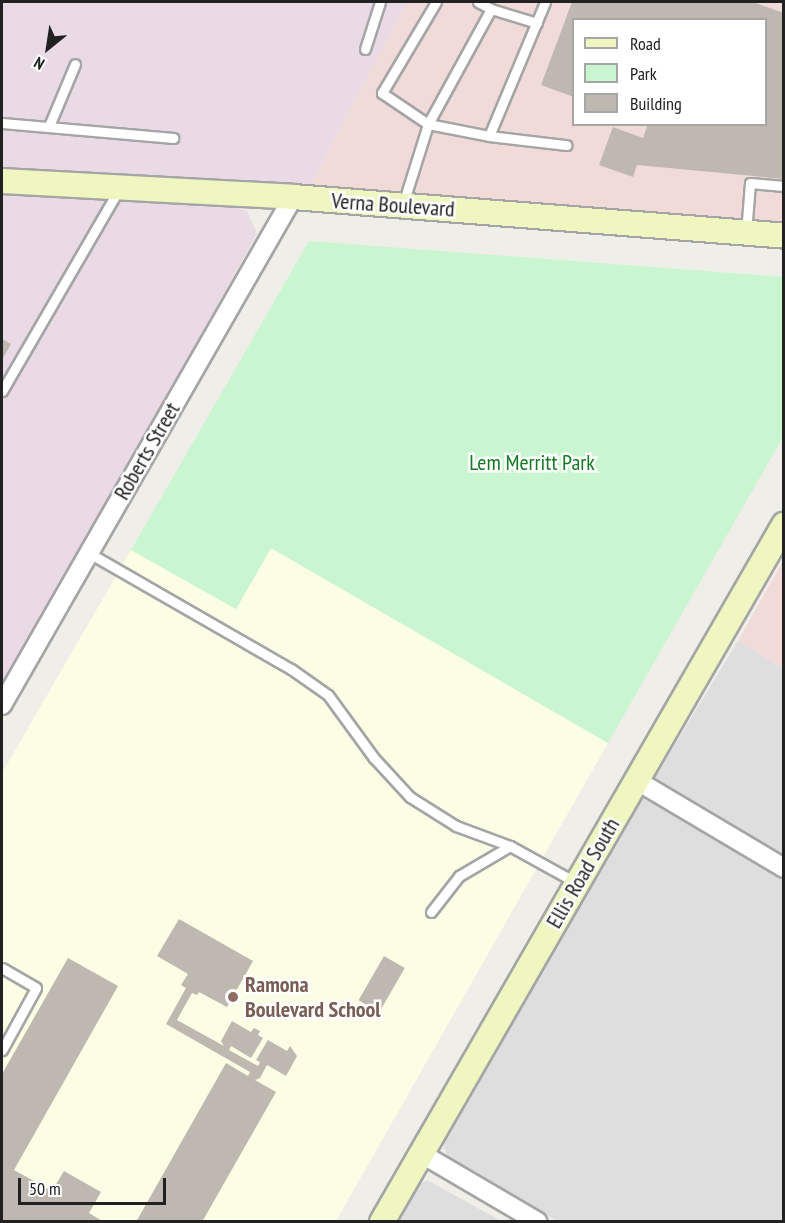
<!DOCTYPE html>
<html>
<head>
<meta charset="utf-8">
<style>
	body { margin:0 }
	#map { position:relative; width:785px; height:1223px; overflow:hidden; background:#f0eee8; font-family:"PT Sans Narrow",sans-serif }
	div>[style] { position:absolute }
	.residential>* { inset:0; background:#dfdede }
	.commercial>* { inset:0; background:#f0dbd9 }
	.industrial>* { inset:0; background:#e9dae5 }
	.education>* { inset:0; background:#fbfde4 }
	.park>* { inset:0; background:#c9f6d0 }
	.building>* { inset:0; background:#beb8b1; transform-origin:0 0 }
	.roads { filter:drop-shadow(2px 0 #a5a5a5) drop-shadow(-2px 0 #a5a5a5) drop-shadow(0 2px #a5a5a5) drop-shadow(0 -2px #a5a5a5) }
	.lane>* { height:9px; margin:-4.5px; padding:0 4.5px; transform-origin:4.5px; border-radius:4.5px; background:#fff }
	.street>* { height:18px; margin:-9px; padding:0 9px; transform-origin:9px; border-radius:9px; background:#fff }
	.secondary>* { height:24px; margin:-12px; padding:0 12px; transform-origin:12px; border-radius:12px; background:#eff6c0 }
	.dots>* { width:16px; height:16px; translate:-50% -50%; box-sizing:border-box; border:3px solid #fff; border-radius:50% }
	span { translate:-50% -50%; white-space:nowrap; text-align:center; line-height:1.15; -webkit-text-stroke:5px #fff; paint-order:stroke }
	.street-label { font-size:22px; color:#212121 }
	.park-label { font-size:22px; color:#137a23 }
	.education-label { font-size:22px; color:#785e54; font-weight:700 }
	.left { translate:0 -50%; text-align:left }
	.frame { position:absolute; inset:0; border:3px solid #212121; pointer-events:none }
	.legend { position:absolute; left:572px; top:18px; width:195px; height:108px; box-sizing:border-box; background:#fff; border:2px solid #a6a6a6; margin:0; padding:8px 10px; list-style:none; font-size:18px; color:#212121 }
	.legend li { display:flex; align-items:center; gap:12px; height:30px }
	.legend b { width:30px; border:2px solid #a6a6a6 }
	.north { position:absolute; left:18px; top:18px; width:60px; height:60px; -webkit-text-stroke:4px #fff; paint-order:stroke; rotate:210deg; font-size:16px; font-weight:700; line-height:24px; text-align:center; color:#212121 }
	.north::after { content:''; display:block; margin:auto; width:21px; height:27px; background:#212121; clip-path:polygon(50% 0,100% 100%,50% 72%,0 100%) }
	.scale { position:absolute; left:18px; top:1178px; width:148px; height:27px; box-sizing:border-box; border:3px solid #212121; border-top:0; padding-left:8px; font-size:18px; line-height:21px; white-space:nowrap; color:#212121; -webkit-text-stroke:4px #fff; paint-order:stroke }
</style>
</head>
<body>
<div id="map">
	<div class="residential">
		<div style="clip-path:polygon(738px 641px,783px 668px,783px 855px,654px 779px)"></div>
		<div style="clip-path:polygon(643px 797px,655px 798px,783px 874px,783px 1221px,557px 1221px,450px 1160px,444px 1148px,444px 1134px)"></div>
		<div style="clip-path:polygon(427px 1180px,501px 1221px,395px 1222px,415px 1187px)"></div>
	</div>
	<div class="commercial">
		<div style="clip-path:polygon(evenodd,407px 2px,783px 2px,783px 223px,308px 189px,407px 2px,574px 20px,766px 20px,766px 124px,574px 124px,574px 20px)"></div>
		<div style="clip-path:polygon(783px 561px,783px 668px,738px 641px)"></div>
	</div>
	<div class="industrial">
		<div style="clip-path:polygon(2px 2px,407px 2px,308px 189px,2px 173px)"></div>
		<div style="clip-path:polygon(2px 193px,233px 207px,247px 211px,257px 234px,2px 690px)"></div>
	</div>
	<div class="education">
		<div style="clip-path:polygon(271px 548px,608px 743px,336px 1221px,2px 1222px,2px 773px,131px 550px,236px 609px)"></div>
	</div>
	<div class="park">
		<div style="clip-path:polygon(309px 241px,783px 277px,783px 437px,608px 743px,271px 548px,236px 609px,131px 550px)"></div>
	</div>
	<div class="building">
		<div style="clip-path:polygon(572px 2px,753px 2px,784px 13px,784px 179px,637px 165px,633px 177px,599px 165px,613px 127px,643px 138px,648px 124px,766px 124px,766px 20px,574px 20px,574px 97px,541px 85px)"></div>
		<div style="clip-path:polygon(2px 339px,11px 344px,2px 360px)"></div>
		<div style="clip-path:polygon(179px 919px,253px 961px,227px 1007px,199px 992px,197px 995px,192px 993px,177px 1020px,224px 1046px,221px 1041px,232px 1021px,251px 1032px,254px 1028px,260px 1031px,258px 1035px,263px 1038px,251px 1058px,231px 1046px,229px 1050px,258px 1066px,260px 1062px,256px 1060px,268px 1040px,287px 1051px,290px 1046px,297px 1056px,286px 1076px,267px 1065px,260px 1078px,255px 1080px,276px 1092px,202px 1222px,136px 1222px,226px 1063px,248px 1076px,250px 1072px,166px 1024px,186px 988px,181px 985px,188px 974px,157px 956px)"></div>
		<div style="left:384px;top:956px;width:24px;height:51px;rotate:30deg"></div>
		<div style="clip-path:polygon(68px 958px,118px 986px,14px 1170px,52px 1191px,64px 1171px,101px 1192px,89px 1213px,104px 1222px,2px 1222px,2px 1074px)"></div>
	</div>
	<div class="roads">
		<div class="lane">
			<div style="left:436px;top:2px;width:106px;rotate:120.7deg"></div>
			<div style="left:382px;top:93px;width:55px;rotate:34deg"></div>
			<div style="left:428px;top:124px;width:131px;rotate:-61.3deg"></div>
			<div style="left:491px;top:9px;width:48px;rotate:16.9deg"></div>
			<div style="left:478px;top:2px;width:15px;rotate:28deg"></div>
			<div style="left:365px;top:49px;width:49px;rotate:-72.3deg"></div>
			<div style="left:2px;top:123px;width:172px;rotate:5deg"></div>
			<div style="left:49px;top:126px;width:67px;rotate:-67.2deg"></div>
			<div style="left:489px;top:136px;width:78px;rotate:6.7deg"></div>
			<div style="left:403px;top:204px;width:84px;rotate:-72.6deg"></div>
			<div style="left:428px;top:124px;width:62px;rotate:11.1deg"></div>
			<div style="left:489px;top:136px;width:145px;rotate:-67.3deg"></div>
			<div style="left:746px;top:233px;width:50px;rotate:-85.4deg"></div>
			<div style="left:750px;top:183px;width:34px;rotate:5deg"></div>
			<div style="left:2px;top:391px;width:233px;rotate:-59.9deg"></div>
			<div style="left:89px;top:553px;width:233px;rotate:29.9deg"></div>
			<div style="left:291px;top:669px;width:45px;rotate:35.1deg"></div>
			<div style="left:328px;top:695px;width:78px;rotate:53.9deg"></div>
			<div style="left:374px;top:758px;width:53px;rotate:47.3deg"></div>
			<div style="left:410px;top:797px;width:54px;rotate:32.2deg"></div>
			<div style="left:456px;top:826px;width:58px;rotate:20.3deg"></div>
			<div style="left:510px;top:846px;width:77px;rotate:28.9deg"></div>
			<div style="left:431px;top:912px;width:46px;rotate:-52.1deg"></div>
			<div style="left:459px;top:876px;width:59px;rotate:-30.5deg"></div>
			<div style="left:2px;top:968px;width:39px;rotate:30deg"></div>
			<div style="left:36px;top:988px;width:71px;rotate:118.7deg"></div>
		</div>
		<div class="street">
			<div style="left:2px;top:705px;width:585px;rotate:-60.19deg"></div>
			<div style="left:636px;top:780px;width:172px;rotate:30.7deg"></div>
			<div style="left:422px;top:1154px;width:134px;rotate:30.4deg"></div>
		</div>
		<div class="secondary">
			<div style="left:2px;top:181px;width:291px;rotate:3.1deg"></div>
			<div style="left:293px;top:197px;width:493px;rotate:4.5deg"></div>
			<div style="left:382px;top:1222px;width:805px;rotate:-60.03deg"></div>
		</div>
	</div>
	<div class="dots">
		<div style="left:233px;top:997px;background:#8d6e63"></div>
	</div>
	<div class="street-label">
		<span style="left:393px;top:205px;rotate:4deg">Verna Boulevard</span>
		<span style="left:147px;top:451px;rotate:-60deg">Roberts Street</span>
		<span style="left:583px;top:873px;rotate:-60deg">Ellis Road South</span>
	</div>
	<div class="park-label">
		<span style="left:532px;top:463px">Lem Merritt Park</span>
	</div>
	<div class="education-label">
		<span class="left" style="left:245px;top:997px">Ramona<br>Boulevard School</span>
	</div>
	<div class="frame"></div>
	<ul class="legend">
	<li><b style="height:8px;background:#eff6c0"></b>Road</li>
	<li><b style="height:16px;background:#c9f6d0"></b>Park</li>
	<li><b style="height:16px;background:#beb8b1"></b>Building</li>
	</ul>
	<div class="north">N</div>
	<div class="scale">50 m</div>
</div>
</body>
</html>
